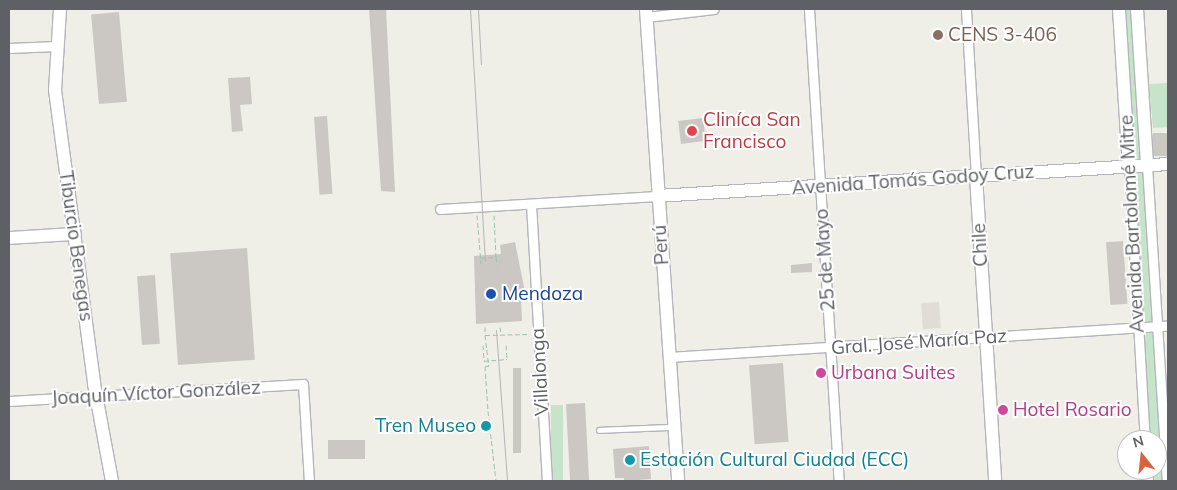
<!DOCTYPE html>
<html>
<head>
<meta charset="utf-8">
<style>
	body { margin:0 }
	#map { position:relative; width:1177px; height:490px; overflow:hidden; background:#efeee7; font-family:Mulish,sans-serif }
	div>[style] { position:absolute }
	.education>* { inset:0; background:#dfddd5; transform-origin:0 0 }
	.green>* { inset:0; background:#c5e4ca; transform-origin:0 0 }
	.building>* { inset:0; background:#cbc8c3; transform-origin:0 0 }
	.path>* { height:1px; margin-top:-0.5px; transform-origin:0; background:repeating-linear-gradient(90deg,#9ec2ad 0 5px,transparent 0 7.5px) }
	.roads { filter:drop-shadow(1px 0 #b4b5ba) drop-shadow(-1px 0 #b4b5ba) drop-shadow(0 1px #b4b5ba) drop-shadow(0 -1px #b4b5ba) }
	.lane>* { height:4.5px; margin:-2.25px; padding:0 2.25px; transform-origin:2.25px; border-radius:2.25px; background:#fff }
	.street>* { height:9px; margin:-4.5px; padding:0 4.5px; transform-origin:4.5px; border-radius:4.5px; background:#fff }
	.secondary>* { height:12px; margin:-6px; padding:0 6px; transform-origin:6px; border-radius:6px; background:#fff }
	.tram>* { height:1px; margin:-0.5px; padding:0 0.5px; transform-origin:0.5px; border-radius:0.5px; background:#b4b4b5 }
	.path-bridge>* { height:1px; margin-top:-0.5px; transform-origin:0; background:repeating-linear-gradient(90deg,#9ec2ad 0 5px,transparent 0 7.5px) }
	.dots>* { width:14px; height:14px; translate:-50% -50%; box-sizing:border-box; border:2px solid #fff; border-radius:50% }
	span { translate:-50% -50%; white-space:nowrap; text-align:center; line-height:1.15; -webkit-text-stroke:4px #fff; paint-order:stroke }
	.education-label { font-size:19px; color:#785e54 }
	.left { translate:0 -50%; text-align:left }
	.health-label { font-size:19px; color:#be3a42 }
	.street-label { font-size:19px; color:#5e6065 }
	.transit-label { font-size:19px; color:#164399 }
	.hotel-label { font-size:19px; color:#b23c85 }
	.culture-label { font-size:19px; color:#0d838f }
	.right { translate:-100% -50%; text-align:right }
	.frame { position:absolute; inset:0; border:10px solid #5e6065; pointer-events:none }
	.north { position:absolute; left:1117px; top:430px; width:50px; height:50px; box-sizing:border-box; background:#fff; border:1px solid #bfbfc1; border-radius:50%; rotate:344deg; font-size:14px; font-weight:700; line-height:20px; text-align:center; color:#5e6065 }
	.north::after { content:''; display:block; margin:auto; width:18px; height:22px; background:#db6241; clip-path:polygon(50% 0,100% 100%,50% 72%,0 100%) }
</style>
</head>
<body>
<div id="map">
	<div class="education">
		<div style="left:939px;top:302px;width:26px;height:18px;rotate:86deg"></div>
	</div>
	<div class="green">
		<div style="clip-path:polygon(1119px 9px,1137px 9px,1167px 481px,1148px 481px,1147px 470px,1157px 470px,1157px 440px,1145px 440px)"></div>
		<div style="clip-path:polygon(1168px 83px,1168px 127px,1153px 128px,1149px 84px)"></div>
		<div style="left:551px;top:405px;width:12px;height:76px"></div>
	</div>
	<div class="building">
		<div style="clip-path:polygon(369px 9px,386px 9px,395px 192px,381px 191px)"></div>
		<div style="left:119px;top:12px;width:90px;height:28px;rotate:85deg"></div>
		<div style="clip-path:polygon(250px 77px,252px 104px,240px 105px,243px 131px,232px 132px,228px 78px)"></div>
		<div style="left:327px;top:116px;width:78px;height:13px;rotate:86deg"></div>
		<div style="left:703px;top:118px;width:23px;height:25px;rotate:83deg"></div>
		<div style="left:1168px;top:133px;width:23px;height:15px;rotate:90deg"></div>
		<div style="left:1123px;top:241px;width:63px;height:17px;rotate:86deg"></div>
		<div style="clip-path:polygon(515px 242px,526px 297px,521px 298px,522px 321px,476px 324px,474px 256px,501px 254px,500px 245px)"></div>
		<div style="left:247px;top:248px;width:112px;height:77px;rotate:86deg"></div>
		<div style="clip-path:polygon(812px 263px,812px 272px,791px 273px,791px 265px)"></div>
		<div style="left:155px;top:275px;width:69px;height:18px;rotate:86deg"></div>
		<div style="left:783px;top:363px;width:79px;height:34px;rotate:86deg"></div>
		<div style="left:513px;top:368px;width:8px;height:85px"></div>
		<div style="left:585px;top:403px;width:78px;height:19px;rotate:87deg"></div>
		<div style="left:365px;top:440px;width:19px;height:37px;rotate:90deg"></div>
		<div style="clip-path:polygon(649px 446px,651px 479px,624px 481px,624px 478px,615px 478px,613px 449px)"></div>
	</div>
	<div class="path">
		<div style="left:477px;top:215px;width:49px;rotate:85.3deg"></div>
		<div style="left:494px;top:215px;width:42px;rotate:87.3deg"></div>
		<div style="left:481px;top:258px;width:15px;rotate:-4deg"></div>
		<div style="left:496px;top:257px;width:8px;rotate:83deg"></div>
		<div style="left:485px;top:327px;width:8px;rotate:90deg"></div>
		<div style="left:485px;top:335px;width:45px;rotate:-1.3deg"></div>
		<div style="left:500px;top:327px;width:7px;rotate:82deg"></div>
		<div style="left:485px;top:335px;width:31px;rotate:83deg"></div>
		<div style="left:489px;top:366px;width:4px;rotate:180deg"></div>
		<div style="left:485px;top:366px;width:45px;rotate:86.2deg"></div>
		<div style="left:488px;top:411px;width:70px;rotate:83.5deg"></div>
		<div style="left:483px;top:345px;width:16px;rotate:86deg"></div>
		<div style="left:506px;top:345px;width:14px;rotate:86deg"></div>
	</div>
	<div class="roads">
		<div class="lane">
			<div style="left:599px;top:430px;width:73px;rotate:-2.4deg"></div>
		</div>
		<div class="street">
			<div style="left:809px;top:9px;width:473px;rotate:86.4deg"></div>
			<div style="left:966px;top:9px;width:167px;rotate:86.6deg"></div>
			<div style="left:647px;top:17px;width:67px;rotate:-6.8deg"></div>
			<div style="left:9px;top:48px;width:48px;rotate:-2.4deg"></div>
			<div style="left:1147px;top:165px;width:317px;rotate:86.4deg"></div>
			<div style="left:1129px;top:166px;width:274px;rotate:86.7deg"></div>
			<div style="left:531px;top:204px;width:277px;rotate:86.7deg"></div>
			<div style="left:440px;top:209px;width:217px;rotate:-3.4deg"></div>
			<div style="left:669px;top:357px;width:500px;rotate:-3.6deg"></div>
			<div style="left:9px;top:401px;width:294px;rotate:-3.3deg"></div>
			<div style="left:303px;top:384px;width:97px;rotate:86.5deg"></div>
			<div style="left:1147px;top:470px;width:11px;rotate:85deg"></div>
		</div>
		<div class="secondary">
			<div style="left:60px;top:9px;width:81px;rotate:93.5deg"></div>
			<div style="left:55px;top:90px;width:297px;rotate:82.4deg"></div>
			<div style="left:94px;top:384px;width:99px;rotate:79.5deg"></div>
			<div style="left:646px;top:9px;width:473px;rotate:86.1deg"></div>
			<div style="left:1119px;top:9px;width:157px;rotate:86.4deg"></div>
			<div style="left:1137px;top:9px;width:156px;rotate:86.3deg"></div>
			<div style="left:976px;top:176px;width:306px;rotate:86.4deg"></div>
			<div style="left:657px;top:196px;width:512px;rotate:-3.58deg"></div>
			<div style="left:9px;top:238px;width:66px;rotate:-3.5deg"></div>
		</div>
	</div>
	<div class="tram">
		<div style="left:470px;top:9px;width:252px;rotate:86.6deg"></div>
		<div style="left:478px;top:9px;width:55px;rotate:86.9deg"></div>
		<div style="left:496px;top:330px;width:151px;rotate:85.8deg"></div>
	</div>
	<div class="path-bridge">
		<div style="left:484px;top:361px;width:23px;rotate:-5deg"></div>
	</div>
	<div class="dots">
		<div style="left:938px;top:35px;background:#8d6e63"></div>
		<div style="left:692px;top:131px;background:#e0444e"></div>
		<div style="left:491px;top:294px;background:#1a4fb4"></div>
		<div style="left:821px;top:373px;background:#d1479c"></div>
		<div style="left:1003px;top:410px;background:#d1479c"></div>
		<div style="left:486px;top:426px;background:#0f9aa8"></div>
		<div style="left:630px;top:460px;background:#0f9aa8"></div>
	</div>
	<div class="education-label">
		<span class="left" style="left:948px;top:35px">CENS 3-406</span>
	</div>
	<div class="health-label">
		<span class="left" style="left:703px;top:131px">Cliníca San<br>Francisco</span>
	</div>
	<div class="street-label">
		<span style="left:913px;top:180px;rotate:-4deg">Avenida Tomás Godoy Cruz</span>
		<span style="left:1132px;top:224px;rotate:-93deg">Avenida Bartolomé Mitre</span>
		<span style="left:661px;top:245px;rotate:-94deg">Perú</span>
		<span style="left:980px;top:245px;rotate:-93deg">Chile</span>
		<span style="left:76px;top:246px;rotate:82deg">Tiburcio Benegas</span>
		<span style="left:825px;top:260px;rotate:-94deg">25 de Mayo</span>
		<span style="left:919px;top:342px;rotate:-4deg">Gral. José María Paz</span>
		<span style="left:540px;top:372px;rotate:-93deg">Villalonga</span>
		<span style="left:156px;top:393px;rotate:-3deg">Joaquín Víctor González</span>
	</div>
	<div class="transit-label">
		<span class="left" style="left:502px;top:294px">Mendoza</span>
	</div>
	<div class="hotel-label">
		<span class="left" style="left:831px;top:373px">Urbana Suites</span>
		<span class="left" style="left:1013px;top:410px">Hotel Rosario</span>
	</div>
	<div class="culture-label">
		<span class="right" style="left:476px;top:426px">Tren Museo</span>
		<span class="left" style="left:640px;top:460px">Estación Cultural Ciudad (ECC)</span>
	</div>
	<div class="frame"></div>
	<div class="north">N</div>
</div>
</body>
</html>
